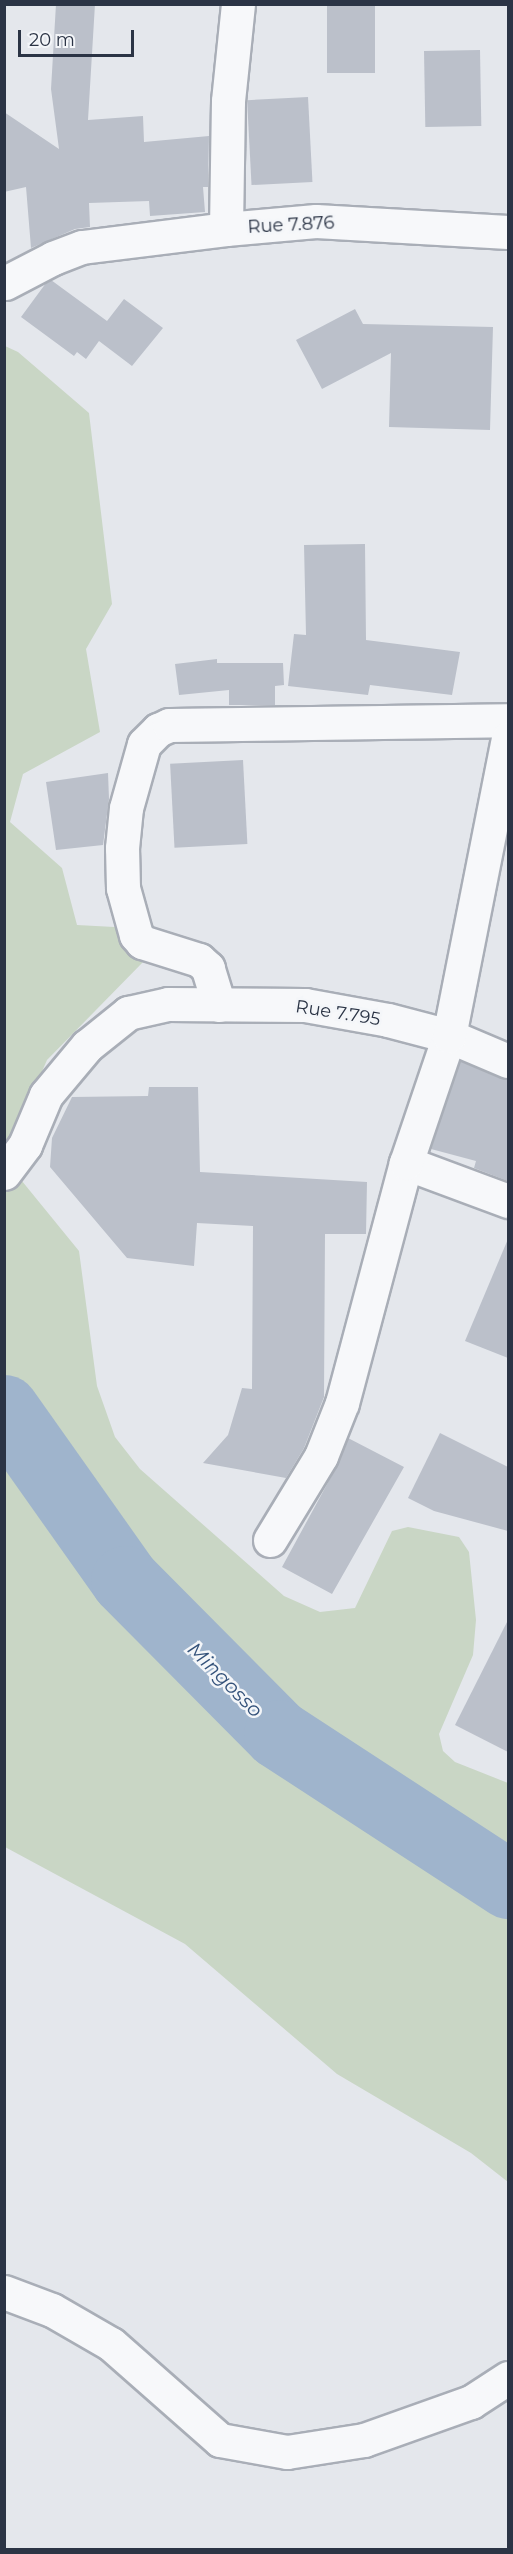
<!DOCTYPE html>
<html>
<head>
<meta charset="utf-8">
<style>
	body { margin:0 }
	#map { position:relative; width:513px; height:2554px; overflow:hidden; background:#e4e7ec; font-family:Montserrat,sans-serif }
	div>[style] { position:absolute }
	.green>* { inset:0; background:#c9d6c5 }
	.river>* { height:69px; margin:-34.5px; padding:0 34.5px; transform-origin:34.5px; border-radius:34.5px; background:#9fb4cc }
	.building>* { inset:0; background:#bbc0ca; transform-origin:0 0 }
	.roads { filter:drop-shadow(2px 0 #a9aeb7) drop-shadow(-2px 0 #a9aeb7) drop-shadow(0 2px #a9aeb7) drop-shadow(0 -2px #a9aeb7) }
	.minor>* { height:33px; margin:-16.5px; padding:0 16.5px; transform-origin:16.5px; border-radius:16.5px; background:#f7f8fa }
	span { translate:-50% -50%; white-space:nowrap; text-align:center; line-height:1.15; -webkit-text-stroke:5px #f4f6f9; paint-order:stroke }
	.street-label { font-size:18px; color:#2b3445 }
	.water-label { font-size:20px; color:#34527a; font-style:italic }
	.frame { position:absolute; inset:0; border:6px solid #2b3445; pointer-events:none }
	.scale { position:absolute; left:18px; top:30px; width:116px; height:27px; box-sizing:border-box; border:3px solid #2b3445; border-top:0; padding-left:8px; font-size:18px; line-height:21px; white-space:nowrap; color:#2b3445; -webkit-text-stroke:4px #f4f6f9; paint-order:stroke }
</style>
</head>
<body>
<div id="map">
	<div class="green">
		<div style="clip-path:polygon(5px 346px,18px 352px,89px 413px,112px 604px,86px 649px,100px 732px,23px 774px,10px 822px,62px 868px,77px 925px,133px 928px,145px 960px,47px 1060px,5px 1156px)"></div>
		<div style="clip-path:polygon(4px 1159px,79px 1251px,97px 1386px,115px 1437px,140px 1469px,284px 1596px,320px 1612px,355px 1608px,392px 1531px,408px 1527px,459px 1537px,469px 1552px,476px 1620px,473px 1655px,439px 1734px,443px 1751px,455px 1762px,508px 1783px,508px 2182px,471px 2153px,337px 2074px,185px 1944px,5px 1847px)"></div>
	</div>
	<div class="river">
		<div style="left:4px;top:1409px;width:209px;rotate:54.7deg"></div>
		<div style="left:125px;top:1580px;width:217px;rotate:45.2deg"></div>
		<div style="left:278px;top:1734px;width:275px;rotate:33.1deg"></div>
	</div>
	<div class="building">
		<div style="clip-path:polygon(56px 4px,95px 4px,88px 120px,143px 116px,144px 142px,209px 136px,208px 187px,203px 187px,205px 212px,150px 216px,149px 201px,89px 203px,90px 227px,75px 229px,31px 248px,26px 187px,4px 192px,4px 112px,59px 149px,51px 89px)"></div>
		<div style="left:327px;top:4px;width:48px;height:69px"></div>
		<div style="left:480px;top:50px;width:76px;height:56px;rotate:89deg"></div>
		<div style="left:308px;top:97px;width:85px;height:61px;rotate:87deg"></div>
		<div style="clip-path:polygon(51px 280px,107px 321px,124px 299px,163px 328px,132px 366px,99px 341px,86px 359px,77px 352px,74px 356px,21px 317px,46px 283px)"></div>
		<div style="clip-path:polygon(355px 309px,363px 324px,493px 327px,490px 430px,389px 427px,391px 353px,322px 389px,296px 340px)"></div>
		<div style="clip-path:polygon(365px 544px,366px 640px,460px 652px,452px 695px,370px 685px,368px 695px,288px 686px,294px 634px,306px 635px,304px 545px)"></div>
		<div style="clip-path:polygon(217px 659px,217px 663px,283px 663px,284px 685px,275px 686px,275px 705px,229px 705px,229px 690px,179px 695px,175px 664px)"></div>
		<div style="left:243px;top:760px;width:84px;height:73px;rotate:87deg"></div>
		<div style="clip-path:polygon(108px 773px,109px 799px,103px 845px,56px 850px,46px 782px)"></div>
		<div style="clip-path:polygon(460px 1061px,508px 1079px,508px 1181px,474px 1168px,476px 1161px,431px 1149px)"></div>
		<div style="clip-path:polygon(149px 1087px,198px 1087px,200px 1172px,367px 1182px,366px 1234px,325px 1234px,324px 1397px,304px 1448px,286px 1478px,203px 1463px,228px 1435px,242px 1388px,252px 1389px,253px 1226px,197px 1223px,194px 1266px,127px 1258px,50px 1167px,52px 1138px,72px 1097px,148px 1096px)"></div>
		<div style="clip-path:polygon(508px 1239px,508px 1358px,465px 1341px)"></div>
		<div style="clip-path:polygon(440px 1433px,508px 1467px,508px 1531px,434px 1511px,408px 1498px)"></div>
		<div style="clip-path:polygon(348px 1438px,404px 1467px,332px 1594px,282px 1567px,337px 1466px)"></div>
		<div style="clip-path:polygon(508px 1620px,508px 1752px,455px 1725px)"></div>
	</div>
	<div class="roads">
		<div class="minor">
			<div style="left:238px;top:4px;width:98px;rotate:95.9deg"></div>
			<div style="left:228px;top:101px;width:128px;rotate:90.9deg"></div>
			<div style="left:226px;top:229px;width:90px;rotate:-5.1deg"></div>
			<div style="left:316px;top:221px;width:192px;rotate:3.3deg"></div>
			<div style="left:5px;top:283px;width:54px;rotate:-27.5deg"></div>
			<div style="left:53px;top:258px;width:31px;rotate:-21deg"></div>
			<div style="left:82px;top:247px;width:145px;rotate:-7.1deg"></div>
			<div style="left:219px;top:1005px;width:39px;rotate:-107deg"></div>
			<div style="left:208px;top:968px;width:12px;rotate:-138deg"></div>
			<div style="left:199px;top:960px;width:60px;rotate:-162.5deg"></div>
			<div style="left:142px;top:942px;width:9px;rotate:-131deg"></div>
			<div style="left:136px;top:935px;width:49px;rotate:-105.5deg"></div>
			<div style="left:123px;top:888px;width:40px;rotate:-91.4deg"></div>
			<div style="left:122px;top:848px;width:40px;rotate:-84.3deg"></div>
			<div style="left:126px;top:808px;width:66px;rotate:-74.3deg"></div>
			<div style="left:144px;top:744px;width:20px;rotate:-45deg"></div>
			<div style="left:158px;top:730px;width:12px;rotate:-24deg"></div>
			<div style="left:169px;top:725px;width:339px;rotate:-0.8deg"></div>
			<div style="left:406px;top:1163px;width:109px;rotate:20.4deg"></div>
			<div style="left:4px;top:1173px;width:35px;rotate:-53deg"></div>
			<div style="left:25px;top:1145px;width:54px;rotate:-67.2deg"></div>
			<div style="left:46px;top:1095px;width:64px;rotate:-50.1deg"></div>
			<div style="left:87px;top:1046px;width:53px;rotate:-38.8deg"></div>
			<div style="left:128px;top:1013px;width:41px;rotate:-12.7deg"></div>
			<div style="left:168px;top:1004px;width:137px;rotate:0.4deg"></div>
			<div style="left:305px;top:1005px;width:84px;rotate:10.2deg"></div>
			<div style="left:388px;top:1020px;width:63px;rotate:14.7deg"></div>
			<div style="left:449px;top:1036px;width:64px;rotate:23deg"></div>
			<div style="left:270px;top:1540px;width:98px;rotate:-58.7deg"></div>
			<div style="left:321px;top:1456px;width:57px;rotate:-68.4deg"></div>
			<div style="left:342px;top:1403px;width:248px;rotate:-75.1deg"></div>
			<div style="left:406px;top:1163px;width:134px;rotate:-71.3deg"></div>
			<div style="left:449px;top:1036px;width:303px;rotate:-78.8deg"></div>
			<div style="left:4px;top:2292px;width:51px;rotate:20.6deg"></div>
			<div style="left:52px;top:2310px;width:68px;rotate:30deg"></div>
			<div style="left:111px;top:2344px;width:145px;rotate:41.4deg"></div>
			<div style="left:220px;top:2440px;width:68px;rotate:10.2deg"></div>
			<div style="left:287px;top:2452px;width:78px;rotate:-8.9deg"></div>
			<div style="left:364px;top:2440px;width:114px;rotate:-19.6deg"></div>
			<div style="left:471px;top:2402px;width:44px;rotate:-33deg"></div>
		</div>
	</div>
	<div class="street-label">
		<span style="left:291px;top:225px;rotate:-3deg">Rue 7.876</span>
		<span style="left:338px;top:1013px;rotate:9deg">Rue 7.795</span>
	</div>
	<div class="water-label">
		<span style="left:225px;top:1680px;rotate:45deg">Mingosso</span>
	</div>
	<div class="frame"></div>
	<div class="scale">20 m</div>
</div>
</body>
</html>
